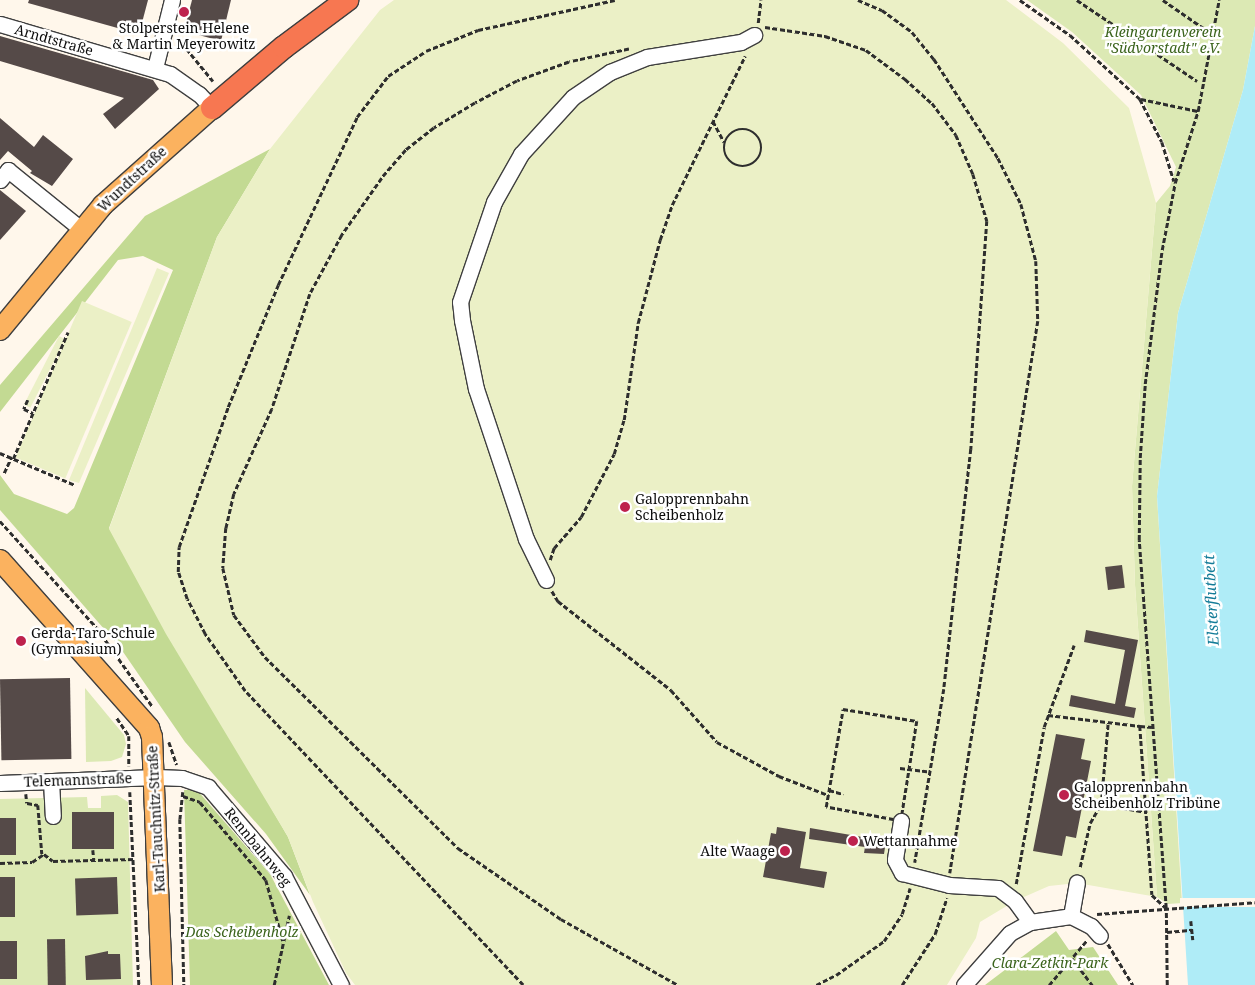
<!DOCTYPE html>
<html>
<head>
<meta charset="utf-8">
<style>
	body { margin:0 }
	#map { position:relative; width:1255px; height:985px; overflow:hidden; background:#fff7eb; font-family:"Noto Serif",serif }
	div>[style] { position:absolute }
	.green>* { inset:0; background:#dce9b4 }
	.forest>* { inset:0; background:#c3da93 }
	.pitch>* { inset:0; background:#ebf0c6; transform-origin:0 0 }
	.water>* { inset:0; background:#afecf7 }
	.pier>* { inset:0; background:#fff7eb; transform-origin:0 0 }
	.building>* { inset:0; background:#554a48; transform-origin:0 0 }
	.path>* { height:2.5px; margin-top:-1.25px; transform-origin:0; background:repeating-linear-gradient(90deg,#2e2e2e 0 5px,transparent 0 7.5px) }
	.path>.ring { margin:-1.25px; padding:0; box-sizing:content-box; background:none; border:2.5px solid #2e2e2e; border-radius:50% }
	.roads { filter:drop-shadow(1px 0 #3f3f3f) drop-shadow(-1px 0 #3f3f3f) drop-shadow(0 1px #3f3f3f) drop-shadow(0 -1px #3f3f3f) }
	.minor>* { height:15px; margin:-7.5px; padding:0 7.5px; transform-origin:7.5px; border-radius:7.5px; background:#fff }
	.major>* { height:20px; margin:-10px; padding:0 10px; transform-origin:10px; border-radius:10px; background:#fbb25f }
	.highway>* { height:22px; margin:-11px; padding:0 11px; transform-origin:11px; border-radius:11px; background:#f77751 }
	.dots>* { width:14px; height:14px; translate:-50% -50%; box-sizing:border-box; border:2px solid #fff; border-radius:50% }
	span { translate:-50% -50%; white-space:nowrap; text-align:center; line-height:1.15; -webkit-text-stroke:5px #fff; paint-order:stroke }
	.poi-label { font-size:14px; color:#0c0c0c }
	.left { translate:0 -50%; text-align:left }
	.right { translate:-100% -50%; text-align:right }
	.park-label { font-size:14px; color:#3b641c; font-style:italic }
	.street-label { font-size:14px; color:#0c0c0c }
	.water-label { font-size:15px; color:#147c98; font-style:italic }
</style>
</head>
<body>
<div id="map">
	<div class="green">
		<div style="clip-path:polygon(1027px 0,1255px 0,1255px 26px,1243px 90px,1178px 313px,1157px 496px,1182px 903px,1168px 904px,1157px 897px,1135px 585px,1132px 486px,1156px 203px,1170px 186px,1176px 167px,1141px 95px,1072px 32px)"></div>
		<div style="clip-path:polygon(85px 688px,124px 735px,126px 744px,122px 757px,111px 761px,86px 762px)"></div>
		<div style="clip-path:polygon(117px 795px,128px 802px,133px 985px,0 985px,0 799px,87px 797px,88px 808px,101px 808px,101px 796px)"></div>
	</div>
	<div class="forest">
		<div style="clip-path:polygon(270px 149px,217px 237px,109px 528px,288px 837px,310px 895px,266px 834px,185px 742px,119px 646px,0 510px,0 475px,14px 494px,67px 514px,74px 508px,173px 270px,143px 256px,118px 260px,0 412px,0 385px,145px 216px)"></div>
		<div style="clip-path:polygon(184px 790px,197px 790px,270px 874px,329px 985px,190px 985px)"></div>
		<div style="clip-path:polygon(1056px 931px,1069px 950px,1093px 947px,1118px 985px,985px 985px)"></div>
	</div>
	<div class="pitch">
		<div style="clip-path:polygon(394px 0,1006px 0,1063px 43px,1129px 108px,1156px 203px,1132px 486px,1135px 585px,1157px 897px,1077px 883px,1049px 886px,1015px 901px,980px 922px,976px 938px,947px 985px,355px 985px,346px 973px,313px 902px,288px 837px,166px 634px,109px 529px,217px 237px,270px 149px,380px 10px)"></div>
		<div style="clip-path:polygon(157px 268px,169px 273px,79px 483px,69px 480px)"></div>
		<div style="left:82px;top:301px;width:54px;height:170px;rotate:23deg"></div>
		<div style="left:59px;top:336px;width:7px;height:77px;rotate:27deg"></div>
	</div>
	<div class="water">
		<div style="clip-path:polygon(1255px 26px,1255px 985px,1188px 985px,1157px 496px,1178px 313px,1243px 90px)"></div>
	</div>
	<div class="pier">
		<div style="left:1255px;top:898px;width:9px;height:75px;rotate:90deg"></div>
	</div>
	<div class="building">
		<div style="clip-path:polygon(29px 0,148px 0,139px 34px,28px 3px)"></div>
		<div style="clip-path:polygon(192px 0,231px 0,221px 41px,184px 31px)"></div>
		<div style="clip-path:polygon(0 36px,153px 80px,159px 89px,115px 129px,103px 114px,124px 98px,0 61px)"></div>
		<div style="clip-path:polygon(0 118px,34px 147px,43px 135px,73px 159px,52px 186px,30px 173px,32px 171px,8px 151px,0 160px)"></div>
		<div style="clip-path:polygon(0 190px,26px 211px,0 240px)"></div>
		<div style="left:1122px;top:565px;width:23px;height:17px;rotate:83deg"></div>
		<div style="clip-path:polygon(1086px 630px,1138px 640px,1125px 706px,1136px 708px,1134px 718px,1069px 706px,1071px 695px,1115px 704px,1125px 650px,1084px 642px)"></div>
		<div style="left:70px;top:678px;width:81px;height:70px;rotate:89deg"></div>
		<div style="clip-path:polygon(1056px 734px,1085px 739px,1081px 759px,1091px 761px,1076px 838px,1066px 836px,1062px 856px,1033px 851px)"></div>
		<div style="left:114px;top:812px;width:37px;height:42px;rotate:90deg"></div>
		<div style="left:0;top:818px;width:16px;height:37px"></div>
		<div style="clip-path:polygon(777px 827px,806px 832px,800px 868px,827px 872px,824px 888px,763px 877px,771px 833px,776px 834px)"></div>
		<div style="clip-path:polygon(810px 828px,886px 841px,884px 854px,864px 853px,865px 847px,809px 839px)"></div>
		<div style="left:0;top:877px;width:15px;height:40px"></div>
		<div style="left:117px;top:877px;width:37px;height:42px;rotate:88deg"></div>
		<div style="left:65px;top:939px;width:46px;height:18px;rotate:89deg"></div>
		<div style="left:0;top:941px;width:17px;height:38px"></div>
		<div style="clip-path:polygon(108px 951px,108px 954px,120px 954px,121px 979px,86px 980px,85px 956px)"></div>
	</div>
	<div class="path">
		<div style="left:858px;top:0;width:26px;rotate:23deg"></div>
		<div style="left:882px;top:10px;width:37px;rotate:36deg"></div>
		<div style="left:912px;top:32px;width:35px;rotate:51deg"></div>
		<div style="left:934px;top:59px;width:118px;rotate:57.1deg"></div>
		<div style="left:998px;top:158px;width:51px;rotate:63.4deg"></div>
		<div style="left:1021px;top:204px;width:59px;rotate:75.3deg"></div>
		<div style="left:1036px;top:261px;width:60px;rotate:88.1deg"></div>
		<div style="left:1038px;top:321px;width:559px;rotate:99.06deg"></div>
		<div style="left:1020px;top:0;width:61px;rotate:35deg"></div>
		<div style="left:1070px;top:35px;width:95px;rotate:42.4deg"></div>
		<div style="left:1140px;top:99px;width:48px;rotate:62.9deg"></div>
		<div style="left:1162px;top:142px;width:41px;rotate:72.9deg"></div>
		<div style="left:1077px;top:0;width:145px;rotate:34deg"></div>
		<div style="left:1163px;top:0;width:51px;rotate:34.6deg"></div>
		<div style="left:758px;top:23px;width:23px;rotate:-83deg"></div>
		<div style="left:765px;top:27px;width:61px;rotate:8.5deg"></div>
		<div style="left:825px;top:36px;width:43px;rotate:18.9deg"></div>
		<div style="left:866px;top:50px;width:49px;rotate:36.6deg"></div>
		<div style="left:905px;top:79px;width:36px;rotate:42deg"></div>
		<div style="left:932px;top:103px;width:40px;rotate:53deg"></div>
		<div style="left:956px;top:135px;width:43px;rotate:66.4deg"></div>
		<div style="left:973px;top:174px;width:49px;rotate:73.4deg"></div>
		<div style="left:987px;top:221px;width:229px;rotate:94deg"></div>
		<div style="left:971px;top:449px;width:159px;rotate:96.5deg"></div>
		<div style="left:953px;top:607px;width:82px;rotate:96.3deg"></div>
		<div style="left:944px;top:689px;width:176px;rotate:99.5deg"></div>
		<div style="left:177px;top:37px;width:57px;rotate:50.7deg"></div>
		<div style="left:629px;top:49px;width:61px;rotate:167.8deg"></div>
		<div style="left:569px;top:62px;width:55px;rotate:159.9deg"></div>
		<div style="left:517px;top:81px;width:47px;rotate:152.4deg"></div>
		<div style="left:475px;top:103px;width:48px;rotate:148.6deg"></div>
		<div style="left:434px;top:128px;width:36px;rotate:142deg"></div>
		<div style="left:406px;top:150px;width:37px;rotate:131deg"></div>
		<div style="left:382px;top:178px;width:70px;rotate:125.1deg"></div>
		<div style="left:342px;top:235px;width:67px;rotate:118.5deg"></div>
		<div style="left:310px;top:294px;width:121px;rotate:108.3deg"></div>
		<div style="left:272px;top:409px;width:93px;rotate:114.1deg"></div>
		<div style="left:234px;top:494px;width:35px;rotate:103deg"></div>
		<div style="left:226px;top:528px;width:40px;rotate:94.3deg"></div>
		<div style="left:223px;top:568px;width:48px;rotate:76.8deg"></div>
		<div style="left:234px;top:615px;width:52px;rotate:53.6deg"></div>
		<div style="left:265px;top:657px;width:272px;rotate:44.7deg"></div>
		<div style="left:458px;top:848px;width:125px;rotate:34.6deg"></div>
		<div style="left:561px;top:919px;width:134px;rotate:29.4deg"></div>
		<div style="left:1141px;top:99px;width:58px;rotate:11.9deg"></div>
		<div style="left:713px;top:121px;width:24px;rotate:62deg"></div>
		<div class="ring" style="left:724px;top:129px;width:35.5px;height:35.5px"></div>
		<div style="left:28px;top:400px;width:10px;rotate:114deg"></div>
		<div style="left:24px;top:409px;width:10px;rotate:24deg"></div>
		<div style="left:0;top:453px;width:82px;rotate:23.1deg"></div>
		<div style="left:13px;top:459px;width:138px;rotate:-66.6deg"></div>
		<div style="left:4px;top:473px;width:17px;rotate:-65deg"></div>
		<div style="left:0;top:521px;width:144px;rotate:47.8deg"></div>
		<div style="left:97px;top:628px;width:97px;rotate:54.7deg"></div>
		<div style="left:550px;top:560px;width:13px;rotate:-72deg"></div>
		<div style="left:554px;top:548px;width:41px;rotate:-48.9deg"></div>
		<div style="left:581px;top:517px;width:71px;rotate:-62.4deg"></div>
		<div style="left:614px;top:454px;width:35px;rotate:-74deg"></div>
		<div style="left:624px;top:420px;width:98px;rotate:-81.8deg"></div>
		<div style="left:638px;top:323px;width:86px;rotate:-75.2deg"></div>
		<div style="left:660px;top:240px;width:37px;rotate:-71deg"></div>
		<div style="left:672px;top:205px;width:166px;rotate:-63.9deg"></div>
		<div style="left:552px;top:591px;width:12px;rotate:59deg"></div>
		<div style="left:558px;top:601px;width:144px;rotate:38.2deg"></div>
		<div style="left:671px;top:690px;width:69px;rotate:48.5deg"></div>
		<div style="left:717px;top:742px;width:71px;rotate:28.7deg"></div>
		<div style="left:779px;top:776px;width:53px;rotate:21.2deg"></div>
		<div style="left:843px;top:709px;width:75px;rotate:9.2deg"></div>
		<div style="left:917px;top:721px;width:101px;rotate:99.1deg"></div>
		<div style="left:901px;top:821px;width:76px;rotate:-169.4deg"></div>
		<div style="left:826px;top:807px;width:99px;rotate:-80.2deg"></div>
		<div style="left:1048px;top:715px;width:93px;rotate:6.8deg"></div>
		<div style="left:1140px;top:726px;width:169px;rotate:85.9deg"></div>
		<div style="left:1152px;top:895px;width:18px;rotate:43deg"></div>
		<div style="left:117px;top:718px;width:22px;rotate:56deg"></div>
		<div style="left:129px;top:736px;width:30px;rotate:90deg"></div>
		<div style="left:1140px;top:726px;width:12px;rotate:5deg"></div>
		<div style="left:169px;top:742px;width:24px;rotate:71deg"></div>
		<div style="left:900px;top:768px;width:31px;rotate:7deg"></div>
		<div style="left:829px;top:790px;width:15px;rotate:16deg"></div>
		<div style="left:130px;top:792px;width:193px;rotate:87.3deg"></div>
		<div style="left:183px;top:792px;width:27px;rotate:96deg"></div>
		<div style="left:180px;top:819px;width:166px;rotate:88.6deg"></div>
		<div style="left:26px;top:794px;width:9px;rotate:84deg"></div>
		<div style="left:27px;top:803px;width:11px;rotate:10deg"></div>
		<div style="left:38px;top:805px;width:49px;rotate:85.3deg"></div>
		<div style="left:183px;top:796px;width:18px;rotate:19deg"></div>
		<div style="left:200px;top:802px;width:102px;rotate:49.8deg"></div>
		<div style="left:266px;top:880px;width:63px;rotate:74.4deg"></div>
		<div style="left:1085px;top:801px;width:62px;rotate:10.2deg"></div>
		<div style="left:93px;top:850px;width:10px;rotate:84deg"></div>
		<div style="left:0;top:863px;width:32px;rotate:-2deg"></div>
		<div style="left:32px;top:862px;width:14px;rotate:-34deg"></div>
		<div style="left:44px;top:854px;width:11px;rotate:38deg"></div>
		<div style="left:53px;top:861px;width:82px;rotate:-1.4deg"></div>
		<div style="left:1080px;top:867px;width:45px;rotate:-77.2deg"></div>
		<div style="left:1090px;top:823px;width:22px;rotate:-60deg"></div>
		<div style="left:1101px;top:804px;width:81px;rotate:-85.1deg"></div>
		<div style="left:1016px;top:884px;width:159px;rotate:-79.9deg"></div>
		<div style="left:1044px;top:727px;width:87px;rotate:-69.9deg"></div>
		<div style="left:1097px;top:914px;width:158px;rotate:-4.3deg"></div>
		<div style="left:1191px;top:921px;width:19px;rotate:84deg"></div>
		<div style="left:1167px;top:932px;width:25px;rotate:-5deg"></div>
		<div style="left:1108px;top:944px;width:48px;rotate:58.6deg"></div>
		<div style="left:1072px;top:958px;width:34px;rotate:53deg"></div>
		<div style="left:274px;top:985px;width:71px;rotate:-77.7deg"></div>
		<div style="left:523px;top:985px;width:405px;rotate:-133.4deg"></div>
		<div style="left:245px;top:691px;width:70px;rotate:-125.1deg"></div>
		<div style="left:205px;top:634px;width:39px;rotate:-117deg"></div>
		<div style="left:187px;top:599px;width:28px;rotate:-108deg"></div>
		<div style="left:178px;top:572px;width:25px;rotate:-88deg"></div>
		<div style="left:179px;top:547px;width:148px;rotate:-70.7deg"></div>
		<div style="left:228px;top:407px;width:132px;rotate:-67.7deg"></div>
		<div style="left:278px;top:285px;width:186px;rotate:-64.8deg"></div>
		<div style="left:357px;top:117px;width:51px;rotate:-52.9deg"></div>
		<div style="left:388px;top:76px;width:45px;rotate:-33.3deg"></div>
		<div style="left:426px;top:51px;width:56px;rotate:-22deg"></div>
		<div style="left:478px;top:30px;width:140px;rotate:-12.4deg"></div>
		<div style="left:816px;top:985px;width:22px;rotate:-27deg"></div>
		<div style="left:836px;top:975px;width:59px;rotate:-35.3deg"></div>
		<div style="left:884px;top:941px;width:32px;rotate:-56deg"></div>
		<div style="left:902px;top:914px;width:27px;rotate:-73deg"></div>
		<div style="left:902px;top:985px;width:61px;rotate:-57.1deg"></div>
		<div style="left:935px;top:934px;width:38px;rotate:-72deg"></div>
		<div style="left:1049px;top:985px;width:59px;rotate:-49.8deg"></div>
		<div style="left:1167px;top:985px;width:77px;rotate:-90.7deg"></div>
		<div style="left:1166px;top:908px;width:369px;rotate:-94.2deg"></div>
		<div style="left:1139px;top:540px;width:82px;rotate:-89.3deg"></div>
		<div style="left:1140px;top:458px;width:74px;rotate:-86.1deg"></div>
		<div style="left:1145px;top:384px;width:135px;rotate:-82.8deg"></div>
		<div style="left:1162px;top:250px;width:68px;rotate:-79deg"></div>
		<div style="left:1175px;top:183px;width:76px;rotate:-72.3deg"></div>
		<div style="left:1198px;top:111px;width:113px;rotate:-79.3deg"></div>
	</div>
	<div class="roads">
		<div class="minor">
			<div style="left:0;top:24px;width:177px;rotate:16.4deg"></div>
			<div style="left:170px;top:74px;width:35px;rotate:35deg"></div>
			<div style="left:199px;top:94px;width:19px;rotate:47deg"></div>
			<div style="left:155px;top:68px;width:70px;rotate:-76deg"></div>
			<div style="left:0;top:180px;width:13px;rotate:-51deg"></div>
			<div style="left:8px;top:170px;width:95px;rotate:39deg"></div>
			<div style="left:546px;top:580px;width:46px;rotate:-116deg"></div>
			<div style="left:526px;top:539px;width:158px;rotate:-108.4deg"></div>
			<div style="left:476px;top:389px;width:70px;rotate:-101.5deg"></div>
			<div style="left:462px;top:320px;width:18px;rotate:-96deg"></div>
			<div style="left:460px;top:302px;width:106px;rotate:-71.2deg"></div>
			<div style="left:494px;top:202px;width:55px;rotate:-60.6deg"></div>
			<div style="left:521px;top:154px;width:77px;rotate:-47.6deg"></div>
			<div style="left:573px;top:97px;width:45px;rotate:-34deg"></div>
			<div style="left:610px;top:72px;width:40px;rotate:-22deg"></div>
			<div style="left:647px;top:57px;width:95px;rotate:-9.1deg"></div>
			<div style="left:741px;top:42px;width:15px;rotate:-28deg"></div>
			<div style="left:51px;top:781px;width:35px;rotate:87deg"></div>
			<div style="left:0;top:783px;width:156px;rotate:-2.2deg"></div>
			<div style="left:156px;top:777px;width:26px;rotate:2deg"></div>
			<div style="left:182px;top:778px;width:28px;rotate:19deg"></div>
			<div style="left:208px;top:787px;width:117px;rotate:49.5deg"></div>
			<div style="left:284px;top:876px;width:123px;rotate:62.4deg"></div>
			<div style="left:901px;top:821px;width:39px;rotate:99deg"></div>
			<div style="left:895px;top:860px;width:15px;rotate:62deg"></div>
			<div style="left:902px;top:873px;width:49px;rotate:14.3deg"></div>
			<div style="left:949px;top:885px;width:49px;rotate:3.5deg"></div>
			<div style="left:998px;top:888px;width:21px;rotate:37deg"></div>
			<div style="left:1015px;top:901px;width:26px;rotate:54deg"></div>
			<div style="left:1071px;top:916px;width:34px;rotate:-80deg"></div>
			<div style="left:964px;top:985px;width:69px;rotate:-48.5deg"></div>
			<div style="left:1010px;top:933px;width:23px;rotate:-29deg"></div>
			<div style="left:1030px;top:922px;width:41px;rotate:-8.3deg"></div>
			<div style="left:1071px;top:916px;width:22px;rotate:27deg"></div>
			<div style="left:1091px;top:926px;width:13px;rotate:48deg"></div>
		</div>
		<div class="major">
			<div style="left:0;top:330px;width:162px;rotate:-50.5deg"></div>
			<div style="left:103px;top:205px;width:146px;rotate:-41.7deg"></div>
			<div style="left:0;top:560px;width:225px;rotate:48.4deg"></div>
			<div style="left:149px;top:728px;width:9px;rotate:72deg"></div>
			<div style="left:152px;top:737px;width:248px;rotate:87.7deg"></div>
		</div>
		<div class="highway">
			<div style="left:212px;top:108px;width:94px;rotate:-40.3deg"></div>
			<div style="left:284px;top:47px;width:79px;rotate:-36.7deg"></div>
		</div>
	</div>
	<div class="dots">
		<div style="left:184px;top:12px;background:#be224d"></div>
		<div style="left:625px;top:507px;background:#be224d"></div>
		<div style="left:21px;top:641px;background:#be224d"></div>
		<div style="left:1064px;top:795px;background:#be224d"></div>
		<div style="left:853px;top:841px;background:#be224d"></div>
		<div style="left:785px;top:851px;background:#be224d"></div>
	</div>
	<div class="poi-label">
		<span style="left:184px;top:36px">Stolperstein Helene<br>&amp; Martin Meyerowitz</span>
		<span class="left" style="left:635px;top:507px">Galopprennbahn<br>Scheibenholz</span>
		<span class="left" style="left:31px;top:641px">Gerda-Taro-Schule<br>(Gymnasium)</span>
		<span class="left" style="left:1074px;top:795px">Galopprennbahn<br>Scheibenholz Tribüne</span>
		<span class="left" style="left:863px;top:841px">Wettannahme</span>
		<span class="right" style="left:775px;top:851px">Alte Waage</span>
	</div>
	<div class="park-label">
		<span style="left:1163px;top:40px">Kleingartenverein<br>"Südvorstadt" e.V.</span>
		<span style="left:242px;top:932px">Das Scheibenholz</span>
		<span style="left:1050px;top:963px">Clara-Zetkin-Park</span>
	</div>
	<div class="street-label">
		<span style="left:54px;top:40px;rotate:16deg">Arndtstraße</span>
		<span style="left:132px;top:179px;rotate:-43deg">Wundtstraße</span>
		<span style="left:78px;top:780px;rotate:-2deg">Telemannstraße</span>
		<span style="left:156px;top:819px;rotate:-93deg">Karl-Tauchnitz-Straße</span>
		<span style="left:258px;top:847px;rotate:51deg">Rennbahnweg</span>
	</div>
	<div class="water-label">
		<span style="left:1211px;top:600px;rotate:-93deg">Elsterflutbett</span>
	</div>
</div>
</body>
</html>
